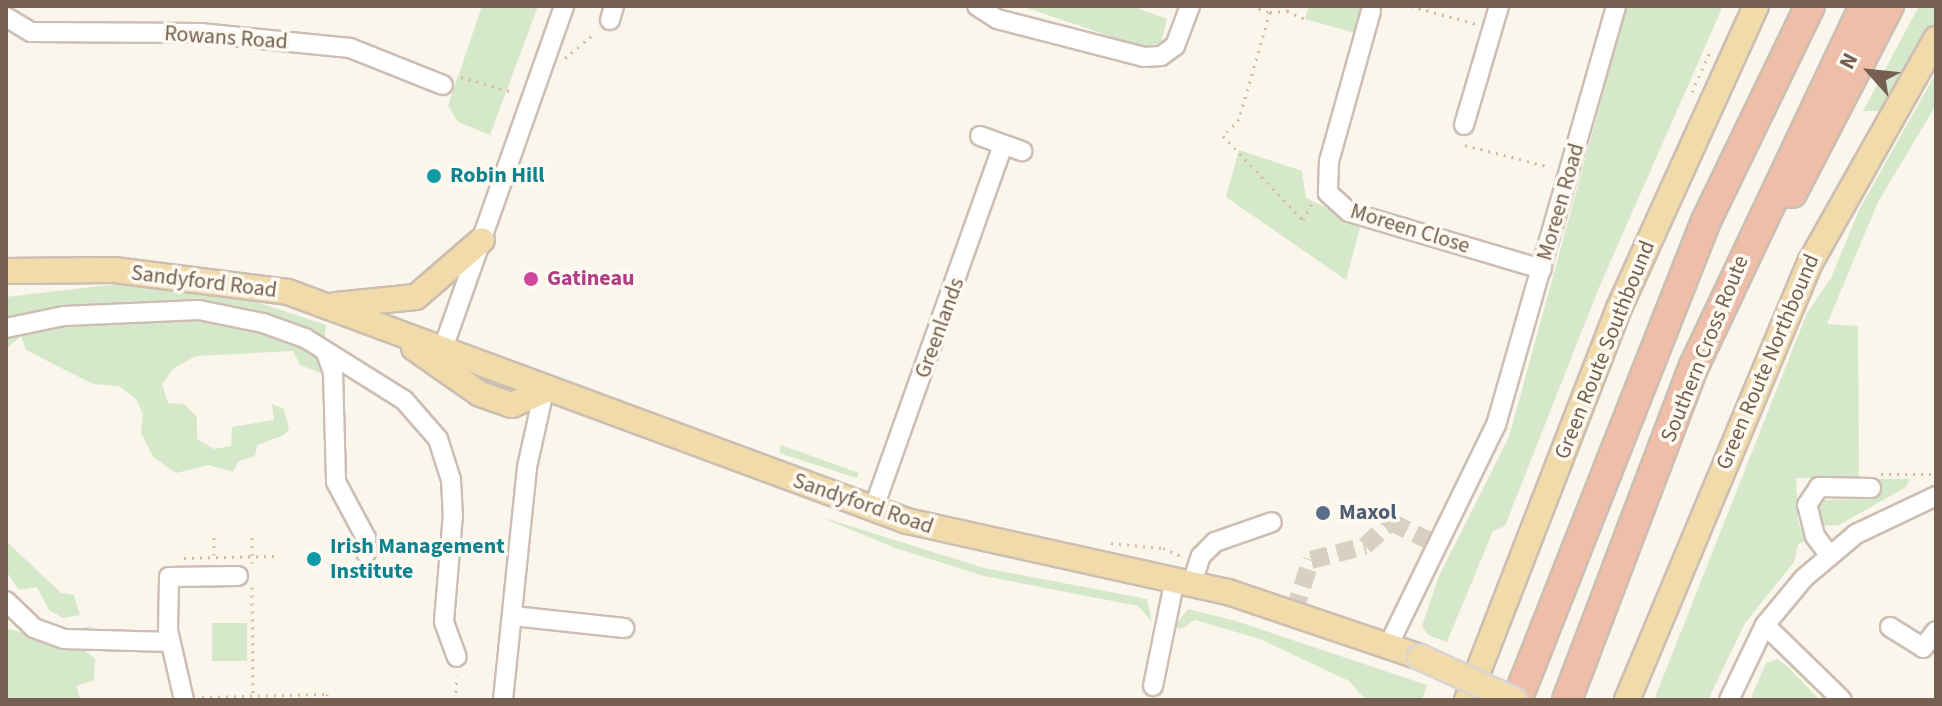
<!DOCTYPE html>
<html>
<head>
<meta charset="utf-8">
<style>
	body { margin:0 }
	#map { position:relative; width:1942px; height:706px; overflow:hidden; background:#fbf6eb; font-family:"Source Sans 3",sans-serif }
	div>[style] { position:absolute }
	.green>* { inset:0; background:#d5e8ca; transform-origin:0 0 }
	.minor-tunnel>* { height:18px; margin-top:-9px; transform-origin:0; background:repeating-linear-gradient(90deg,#d9d0c4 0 18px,transparent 0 27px) }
	.path>* { height:3px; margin-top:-1.5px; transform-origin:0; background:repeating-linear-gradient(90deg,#d3bba8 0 2px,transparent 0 8px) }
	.roads { filter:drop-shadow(2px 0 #ccbeb2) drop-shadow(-2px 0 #ccbeb2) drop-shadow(0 2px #ccbeb2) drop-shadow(0 -2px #ccbeb2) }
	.minor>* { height:18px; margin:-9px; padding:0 9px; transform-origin:9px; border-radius:9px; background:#fff }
	.major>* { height:24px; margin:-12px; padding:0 12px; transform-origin:12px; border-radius:12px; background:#f2dbab }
	.highway>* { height:28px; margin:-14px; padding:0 14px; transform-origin:14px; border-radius:14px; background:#eebea9 }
	.bridges { filter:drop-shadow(2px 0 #dbd5d2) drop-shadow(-2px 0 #dbd5d2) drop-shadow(0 2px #dbd5d2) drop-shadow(0 -2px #dbd5d2) }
	.major-bridge>* { height:24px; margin:-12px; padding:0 12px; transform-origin:12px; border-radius:12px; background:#f2dbab }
	.dots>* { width:22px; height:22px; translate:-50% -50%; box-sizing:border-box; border:4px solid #fef9f1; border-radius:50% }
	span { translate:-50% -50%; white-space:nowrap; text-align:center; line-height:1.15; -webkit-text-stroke:7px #fef9f1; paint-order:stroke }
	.street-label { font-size:22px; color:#745f50 }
	.culture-label { font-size:22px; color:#0d838f; font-weight:700 }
	.left { translate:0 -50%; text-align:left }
	.hotel-label { font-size:22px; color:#b23c85; font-weight:700 }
	.service-label { font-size:22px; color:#4e5e75; font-weight:700 }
	.frame { position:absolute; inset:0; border:8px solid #745f50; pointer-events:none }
	.north { position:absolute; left:1830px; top:32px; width:80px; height:80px; -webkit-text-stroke:6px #fef9f1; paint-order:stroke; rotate:297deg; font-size:22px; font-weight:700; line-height:32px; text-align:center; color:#745f50 }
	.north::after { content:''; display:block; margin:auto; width:28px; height:36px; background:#745f50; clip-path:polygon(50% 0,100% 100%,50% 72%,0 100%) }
</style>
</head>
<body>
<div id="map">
	<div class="green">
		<div style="clip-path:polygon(482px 6px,538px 6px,490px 135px,458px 122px,448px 106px)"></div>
		<div style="clip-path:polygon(1021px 6px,1132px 6px,1167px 19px,1161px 43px,1142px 47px)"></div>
		<div style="clip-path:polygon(1309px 6px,1363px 6px,1355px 33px,1305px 19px)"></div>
		<div style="clip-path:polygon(1627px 6px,1723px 6px,1598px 290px,1505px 526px,1493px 531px,1447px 642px,1428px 635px,1422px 626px,1439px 576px,1509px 437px)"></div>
		<div style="clip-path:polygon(1919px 6px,1936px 6px,1936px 23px,1881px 111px,1863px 111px)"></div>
		<div style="clip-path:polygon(1936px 73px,1936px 105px,1878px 202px,1827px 324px,1858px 326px,1859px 478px,1796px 478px,1798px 521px,1806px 541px,1798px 544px,1794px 562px,1745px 623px,1708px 700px,1654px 700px,1807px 313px,1831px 278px,1859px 210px)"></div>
		<div style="clip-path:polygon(1239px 150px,1302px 171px,1306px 198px,1361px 224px,1346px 280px,1226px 197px)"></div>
		<div style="clip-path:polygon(118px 284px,260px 303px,326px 325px,321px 373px,300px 365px,293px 351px,196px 356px,174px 368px,162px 384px,168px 403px,184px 404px,197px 417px,197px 439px,214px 449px,231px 446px,232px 427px,274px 420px,272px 404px,284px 409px,289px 429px,284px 435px,257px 445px,255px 456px,239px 461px,233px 472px,209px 465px,176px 473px,153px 457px,141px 433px,143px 415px,136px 399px,119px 386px,93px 384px,61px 368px,26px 350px,21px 336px,6px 349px,6px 297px)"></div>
		<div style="clip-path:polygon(781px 445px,859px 473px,857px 478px,779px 453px)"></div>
		<div style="clip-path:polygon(1877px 479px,1910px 479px,1906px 487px,1839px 525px,1818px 526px,1816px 508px,1822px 500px,1876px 499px)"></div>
		<div style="clip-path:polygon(821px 517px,984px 568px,1147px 599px,1152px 622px,1138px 606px,984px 576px,895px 548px)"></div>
		<div style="clip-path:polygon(6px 541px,61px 593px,74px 595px,80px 615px,63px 618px,49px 610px,37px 587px,19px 590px,6px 571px)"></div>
		<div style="clip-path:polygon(1188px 609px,1236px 621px,1427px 685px,1422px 700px,1366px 700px,1349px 681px,1260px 639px,1195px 620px,1181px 629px,1174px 627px)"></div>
		<div style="left:212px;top:623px;width:35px;height:38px"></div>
		<div style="clip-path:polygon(91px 626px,73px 643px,95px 658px,94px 680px,76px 686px,81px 700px,6px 700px,8px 629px,40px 637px)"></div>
		<div style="clip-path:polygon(1777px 659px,1788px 667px,1820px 700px,1750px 700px,1766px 663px)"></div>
	</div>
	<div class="minor-tunnel">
		<div style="left:1294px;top:612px;width:55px;rotate:-71.9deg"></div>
		<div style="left:1311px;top:560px;width:56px;rotate:-14.5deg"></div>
		<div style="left:1365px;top:546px;width:35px;rotate:-43deg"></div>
		<div style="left:1391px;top:522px;width:52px;rotate:26.1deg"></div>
	</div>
	<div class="path">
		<div style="left:1251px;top:6px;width:20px;rotate:18deg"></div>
		<div style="left:1270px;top:12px;width:17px;rotate:-3deg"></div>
		<div style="left:1287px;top:11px;width:5px;rotate:-68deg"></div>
		<div style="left:1411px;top:6px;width:68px;rotate:15.3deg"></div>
		<div style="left:1287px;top:11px;width:20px;rotate:24deg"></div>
		<div style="left:1270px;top:12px;width:111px;rotate:106.2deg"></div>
		<div style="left:1239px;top:119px;width:23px;rotate:133deg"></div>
		<div style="left:1223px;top:136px;width:116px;rotate:46.4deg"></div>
		<div style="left:1303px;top:220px;width:21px;rotate:-62deg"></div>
		<div style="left:565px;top:58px;width:40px;rotate:-40deg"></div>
		<div style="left:461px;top:77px;width:51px;rotate:15.9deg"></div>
		<div style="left:1692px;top:92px;width:44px;rotate:-65.8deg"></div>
		<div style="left:1465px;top:145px;width:88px;rotate:14.5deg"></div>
		<div style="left:1881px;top:474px;width:55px"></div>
		<div style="left:1111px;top:543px;width:52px;rotate:5.5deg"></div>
		<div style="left:1163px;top:548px;width:20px;rotate:24deg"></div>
		<div style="left:214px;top:555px;width:20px;rotate:-90deg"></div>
		<div style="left:184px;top:558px;width:91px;rotate:-1.3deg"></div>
		<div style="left:252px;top:563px;width:26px;rotate:-90deg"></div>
		<div style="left:252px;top:587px;width:108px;rotate:89.5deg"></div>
		<div style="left:202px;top:697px;width:125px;rotate:-1.4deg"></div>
		<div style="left:327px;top:694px;width:6px;rotate:90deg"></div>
		<div style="left:455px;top:700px;width:24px;rotate:-85deg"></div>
	</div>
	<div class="roads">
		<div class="minor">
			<div style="left:977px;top:6px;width:24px;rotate:33deg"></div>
			<div style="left:997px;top:19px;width:152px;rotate:14.5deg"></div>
			<div style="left:1144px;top:57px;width:17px;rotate:-3deg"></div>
			<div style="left:1161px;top:56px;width:17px;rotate:-36deg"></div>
			<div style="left:1175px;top:46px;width:43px;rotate:-69.4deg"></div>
			<div style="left:1371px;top:11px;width:156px;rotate:105.6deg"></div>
			<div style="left:1329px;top:161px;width:32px;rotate:92deg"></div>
			<div style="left:1328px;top:193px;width:28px;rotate:42deg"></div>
			<div style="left:1349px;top:212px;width:201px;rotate:16.5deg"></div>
			<div style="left:6px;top:17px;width:29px;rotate:31deg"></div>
			<div style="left:31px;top:32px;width:169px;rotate:0.3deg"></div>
			<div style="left:200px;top:33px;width:151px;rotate:5.7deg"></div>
			<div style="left:350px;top:48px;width:100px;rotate:21.7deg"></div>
			<div style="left:610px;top:20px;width:15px;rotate:-74deg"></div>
			<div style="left:1464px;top:125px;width:124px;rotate:-73.6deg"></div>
			<div style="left:980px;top:136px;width:45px;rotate:19.7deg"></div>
			<div style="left:6px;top:328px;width:59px;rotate:-11.7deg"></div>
			<div style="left:64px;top:316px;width:135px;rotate:-2.5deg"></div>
			<div style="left:199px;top:310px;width:65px;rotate:11.5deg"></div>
			<div style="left:263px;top:323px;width:45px;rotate:19.7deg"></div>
			<div style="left:305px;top:338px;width:117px;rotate:32.1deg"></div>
			<div style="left:404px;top:400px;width:52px;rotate:48.9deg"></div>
			<div style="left:438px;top:439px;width:43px;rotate:72.4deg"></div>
			<div style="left:451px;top:480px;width:34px;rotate:87deg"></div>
			<div style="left:453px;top:514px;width:108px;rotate:94.8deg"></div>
			<div style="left:444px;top:622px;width:37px;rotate:70deg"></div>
			<div style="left:442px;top:351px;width:366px;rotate:-70.5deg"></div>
			<div style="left:326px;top:353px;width:20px;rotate:70deg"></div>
			<div style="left:333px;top:372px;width:110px;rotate:88.4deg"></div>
			<div style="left:336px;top:482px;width:64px;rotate:61.8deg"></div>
			<div style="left:366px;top:538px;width:15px;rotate:90deg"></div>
			<div style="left:873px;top:510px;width:387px;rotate:-70.4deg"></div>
			<div style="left:1830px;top:556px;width:25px;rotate:-127deg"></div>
			<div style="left:1815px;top:536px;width:32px;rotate:-104deg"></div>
			<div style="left:1807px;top:505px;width:22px;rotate:-56deg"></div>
			<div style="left:1819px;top:487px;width:52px;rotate:1.1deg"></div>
			<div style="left:1192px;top:583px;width:28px;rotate:-72deg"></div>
			<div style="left:1201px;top:556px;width:20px;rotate:-45deg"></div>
			<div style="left:1215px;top:542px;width:60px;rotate:-19.3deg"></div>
			<div style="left:6px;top:601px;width:39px;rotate:44deg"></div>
			<div style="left:34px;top:628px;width:32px;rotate:20deg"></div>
			<div style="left:64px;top:639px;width:106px;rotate:1.6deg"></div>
			<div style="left:513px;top:616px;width:112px;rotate:6.2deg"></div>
			<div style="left:1765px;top:625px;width:107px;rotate:44.2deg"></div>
			<div style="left:1890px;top:627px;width:39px;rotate:32deg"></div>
			<div style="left:1923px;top:648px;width:21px;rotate:-53deg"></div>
			<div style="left:1389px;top:644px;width:244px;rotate:-64deg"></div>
			<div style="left:1496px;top:425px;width:436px;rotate:-74deg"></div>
			<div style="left:1153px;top:686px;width:109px;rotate:-78.4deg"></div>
			<div style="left:184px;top:700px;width:72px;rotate:-102.9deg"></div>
			<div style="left:168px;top:630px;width:53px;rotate:-88.9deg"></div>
			<div style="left:169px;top:577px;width:69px;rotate:-0.8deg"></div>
			<div style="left:503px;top:700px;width:234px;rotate:-84.1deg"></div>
			<div style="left:527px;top:467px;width:78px;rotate:-77.4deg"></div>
			<div style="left:1729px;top:700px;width:83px;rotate:-64.4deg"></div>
			<div style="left:1765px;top:625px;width:61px;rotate:-50.3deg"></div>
			<div style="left:1804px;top:578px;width:68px;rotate:-40.2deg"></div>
			<div style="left:1856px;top:534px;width:89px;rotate:-25.4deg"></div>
		</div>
		<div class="major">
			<div style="left:6px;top:271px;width:108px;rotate:-0.5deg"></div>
			<div style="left:114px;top:270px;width:175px;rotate:7.2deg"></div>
			<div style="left:288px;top:292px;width:660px;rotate:20.3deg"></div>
			<div style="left:907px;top:521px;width:329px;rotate:12.5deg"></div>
			<div style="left:1228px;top:592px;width:203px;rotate:18.7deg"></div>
			<div style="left:336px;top:305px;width:80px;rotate:-5.7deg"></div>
			<div style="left:416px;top:297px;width:87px;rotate:-40.8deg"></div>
			<div style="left:414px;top:348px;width:80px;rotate:34.9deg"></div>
			<div style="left:480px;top:394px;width:34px;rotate:19deg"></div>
			<div style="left:512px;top:405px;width:35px;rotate:-24deg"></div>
			<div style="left:1467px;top:700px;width:420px;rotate:-68.8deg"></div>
			<div style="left:1619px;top:308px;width:332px;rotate:-65.6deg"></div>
			<div style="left:1627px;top:700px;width:476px;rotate:-67.3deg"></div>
			<div style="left:1811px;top:261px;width:255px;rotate:-60.6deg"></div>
		</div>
		<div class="highway">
			<div style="left:1792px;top:193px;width:211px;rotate:-62.6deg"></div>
			<div style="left:1517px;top:700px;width:515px;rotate:-68.47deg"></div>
			<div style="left:1706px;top:221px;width:239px;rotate:-64.2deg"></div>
			<div style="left:1567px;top:700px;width:357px;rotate:-69.2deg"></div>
			<div style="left:1694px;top:366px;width:398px;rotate:-64.7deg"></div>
		</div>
	</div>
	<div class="bridges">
		<div class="major-bridge">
			<div style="left:1420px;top:657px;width:103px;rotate:24.6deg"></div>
		</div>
	</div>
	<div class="dots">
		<div style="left:434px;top:176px;background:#0f9aa8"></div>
		<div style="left:531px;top:279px;background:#d1479c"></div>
		<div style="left:1323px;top:513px;background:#5c6f8a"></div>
		<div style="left:314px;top:559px;background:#0f9aa8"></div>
	</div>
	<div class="street-label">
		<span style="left:226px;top:38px;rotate:4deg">Rowans Road</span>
		<span style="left:1561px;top:202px;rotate:-74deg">Moreen Road</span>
		<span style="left:1410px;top:229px;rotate:17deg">Moreen Close</span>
		<span style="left:204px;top:282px;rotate:7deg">Sandyford Road</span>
		<span style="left:940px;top:328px;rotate:-70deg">Greenlands</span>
		<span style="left:1705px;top:349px;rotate:-68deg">Southern Cross Route</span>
		<span style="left:1605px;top:350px;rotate:-68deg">Green Route Southbound</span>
		<span style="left:1768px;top:362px;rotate:-67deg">Green Route Northbound</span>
		<span style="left:863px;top:504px;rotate:19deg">Sandyford Road</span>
	</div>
	<div class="culture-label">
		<span class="left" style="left:450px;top:176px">Robin Hill</span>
		<span class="left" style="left:330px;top:559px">Irish Management<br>Institute</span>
	</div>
	<div class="hotel-label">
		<span class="left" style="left:547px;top:279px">Gatineau</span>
	</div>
	<div class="service-label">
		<span class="left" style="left:1339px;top:513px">Maxol</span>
	</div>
	<div class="frame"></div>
	<div class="north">N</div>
</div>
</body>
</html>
